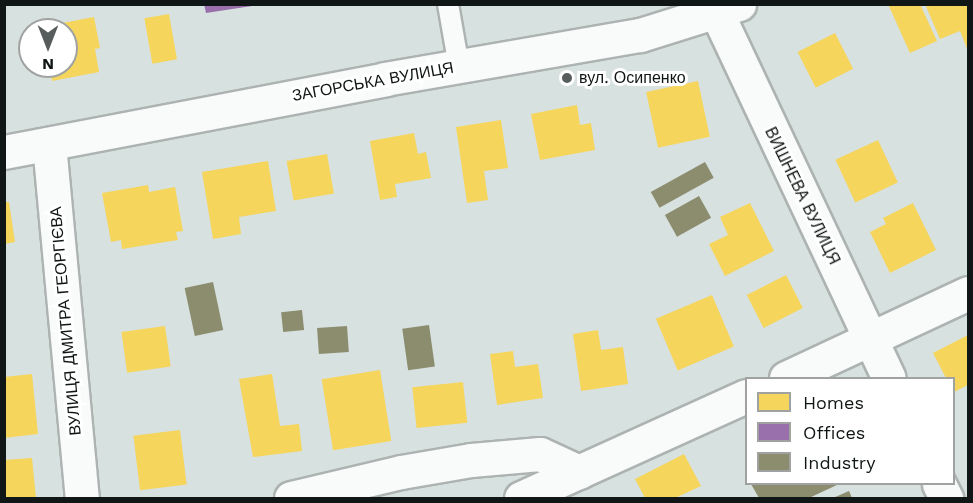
<!DOCTYPE html>
<html>
<head>
<meta charset="utf-8">
<style>
	body { margin:0 }
	#map { position:relative; width:973px; height:503px; overflow:hidden; background:#d7e1df; font-family:"Work Sans",sans-serif }
	div>[style] { position:absolute }
	.homes>* { inset:0; background:#f6d55c; transform-origin:0 0 }
	.offices>* { inset:0; background:#9970ab }
	.industry>* { inset:0; background:#8c8c6e; transform-origin:0 0 }
	.roads { filter:drop-shadow(2px 0 #acb3b1) drop-shadow(-2px 0 #acb3b1) drop-shadow(0 2px #acb3b1) drop-shadow(0 -2px #acb3b1) }
	.service>* { height:20px; margin:-10px; padding:0 10px; transform-origin:10px; border-radius:10px; background:#f9fafa }
	.minor>* { height:33px; margin:-16.5px; padding:0 16.5px; transform-origin:16.5px; border-radius:16.5px; background:#f9fafa }
	.tertiary>* { height:33px; margin:-16.5px; padding:0 16.5px; transform-origin:16.5px; border-radius:16.5px; background:#f9fafa }
	.dots>* { width:16px; height:16px; translate:-50% -50%; box-sizing:border-box; border:3px solid #fff; border-radius:50% }
	span { translate:-50% -50%; white-space:nowrap; text-align:center; line-height:1.15; -webkit-text-stroke:6px #fff; paint-order:stroke }
	.poi-label { font-size:16px; color:#101615 }
	.left { translate:0 -50%; text-align:left }
	.street-label { font-size:16px; color:#101615 }
	.frame { position:absolute; inset:0; border:6px solid #101615; pointer-events:none }
	.legend { position:absolute; left:745px; top:377px; width:210px; height:108px; box-sizing:border-box; background:#fff; border:2px solid #9fa2a1; margin:0; padding:8px 10px; list-style:none; font-size:18px; color:#101615 }
	.legend li { display:flex; align-items:center; gap:12px; height:30px }
	.legend b { width:30px; border:2px solid #9fa2a1 }
	.north { position:absolute; left:18px; top:18px; width:60px; height:60px; box-sizing:border-box; background:#fff; border:2px solid #9fa2a1; border-radius:50%; rotate:180deg; font-size:16px; font-weight:700; line-height:24px; text-align:center; color:#101615 }
	.north::after { content:''; display:block; margin:auto; width:21px; height:27px; background:#565d5c; clip-path:polygon(50% 0,100% 100%,50% 72%,0 100%) }
</style>
</head>
<body>
<div id="map">
	<div class="homes">
		<div style="clip-path:polygon(888px 4px,920px 4px,937px 41px,910px 53px)"></div>
		<div style="clip-path:polygon(925px 4px,968px 4px,968px 51px,960px 31px,940px 39px)"></div>
		<div style="left:169px;top:14px;width:46px;height:25px;rotate:80deg"></div>
		<div style="clip-path:polygon(94px 17px,100px 48px,95px 49px,99px 72px,52px 81px,49px 66px,66px 66px,66px 30px,42px 30px,41px 27px)"></div>
		<div style="left:835px;top:33px;width:40px;height:42px;rotate:63deg"></div>
		<div style="left:698px;top:81px;width:57px;height:53px;rotate:78deg"></div>
		<div style="clip-path:polygon(577px 105px,580px 125px,591px 123px,595px 150px,540px 160px,531px 114px)"></div>
		<div style="clip-path:polygon(501px 120px,508px 168px,484px 171px,488px 200px,467px 203px,456px 127px)"></div>
		<div style="clip-path:polygon(414px 133px,418px 154px,426px 152px,431px 178px,395px 184px,397px 197px,380px 200px,370px 141px)"></div>
		<div style="left:878px;top:140px;width:47px;height:47px;rotate:65deg"></div>
		<div style="left:327px;top:154px;width:40px;height:41px;rotate:80deg"></div>
		<div style="clip-path:polygon(268px 161px,276px 211px,239px 217px,241px 234px,213px 239px,202px 172px)"></div>
		<div style="clip-path:polygon(148px 185px,149px 192px,175px 187px,183px 231px,176px 232px,178px 240px,122px 249px,121px 240px,111px 242px,102px 193px)"></div>
		<div style="clip-path:polygon(4px 202px,9px 202px,15px 242px,4px 244px)"></div>
		<div style="clip-path:polygon(750px 203px,774px 251px,725px 276px,709px 244px,728px 235px,720px 217px)"></div>
		<div style="clip-path:polygon(913px 203px,936px 250px,890px 273px,870px 232px,886px 224px,883px 218px)"></div>
		<div style="left:786px;top:275px;width:37px;height:44px;rotate:63deg"></div>
		<div style="left:712px;top:295px;width:56px;height:61px;rotate:67deg"></div>
		<div style="left:165px;top:326px;width:41px;height:44px;rotate:82deg"></div>
		<div style="clip-path:polygon(598px 330px,601px 350px,623px 347px,628px 384px,581px 391px,573px 334px)"></div>
		<div style="clip-path:polygon(968px 335px,968px 385px,954px 392px,954px 378px,946px 378px,933px 353px)"></div>
		<div style="clip-path:polygon(513px 351px,515px 367px,538px 364px,543px 398px,497px 405px,490px 354px)"></div>
		<div style="left:380px;top:370px;width:72px;height:59px;rotate:81deg"></div>
		<div style="clip-path:polygon(32px 374px,38px 434px,4px 438px,4px 377px)"></div>
		<div style="clip-path:polygon(272px 374px,280px 426px,299px 424px,302px 451px,253px 457px,239px 379px)"></div>
		<div style="left:463px;top:382px;width:41px;height:51px;rotate:84deg"></div>
		<div style="left:180px;top:430px;width:55px;height:47px;rotate:83deg"></div>
		<div style="clip-path:polygon(684px 454px,701px 486px,675px 498px,645px 498px,635px 479px)"></div>
		<div style="clip-path:polygon(32px 458px,36px 498px,4px 498px,4px 460px)"></div>
	</div>
	<div class="offices">
		<div style="clip-path:polygon(204px 4px,252px 4px,252px 6px,206px 13px)"></div>
	</div>
	<div class="industry">
		<div style="left:705px;top:162px;width:18px;height:62px;rotate:61deg"></div>
		<div style="left:699px;top:196px;width:25px;height:39px;rotate:61deg"></div>
		<div style="left:213px;top:282px;width:49px;height:29px;rotate:78deg"></div>
		<div style="left:302px;top:310px;width:20px;height:21px;rotate:84deg"></div>
		<div style="left:429px;top:325px;width:42px;height:27px;rotate:82deg"></div>
		<div style="left:347px;top:326px;width:26px;height:30px;rotate:86deg"></div>
		<div style="clip-path:polygon(751px 484px,839px 484px,809px 498px,759px 498px)"></div>
		<div style="clip-path:polygon(849px 491px,852px 498px,833px 498px)"></div>
	</div>
	<div class="roads">
		<div class="service">
			<div style="left:448px;top:4px;width:64px;rotate:80.1deg"></div>
		</div>
		<div class="minor">
			<div style="left:717px;top:13px;width:403px;rotate:64.8deg"></div>
			<div style="left:49px;top:144px;width:356px;rotate:84.7deg"></div>
			<div style="left:786px;top:378px;width:201px;rotate:-25deg"></div>
			<div style="left:939px;top:484px;width:16px;rotate:63deg"></div>
			<div style="left:291px;top:498px;width:113px;rotate:-13.3deg"></div>
			<div style="left:401px;top:472px;width:71px;rotate:-9.7deg"></div>
			<div style="left:471px;top:460px;width:69px;rotate:-5deg"></div>
			<div style="left:540px;top:454px;width:43px;rotate:24.8deg"></div>
			<div style="left:521px;top:498px;width:247px;rotate:-24.4deg"></div>
		</div>
		<div class="tertiary">
			<div style="left:4px;top:152px;width:388px;rotate:-10.8deg"></div>
			<div style="left:385px;top:79px;width:259px;rotate:-9.8deg"></div>
			<div style="left:640px;top:35px;width:104px;rotate:-17.4deg"></div>
		</div>
	</div>
	<div class="dots">
		<div style="left:567px;top:78px;background:#565d5c"></div>
	</div>
	<div class="poi-label">
		<span class="left" style="left:579px;top:78px">вул. Осипенко</span>
	</div>
	<div class="street-label">
		<span style="left:373px;top:82px;rotate:-10deg">ЗАГОРСЬКА ВУЛИЦЯ</span>
		<span style="left:802px;top:196px;rotate:64deg">ВИШНЕВА ВУЛИЦЯ</span>
		<span style="left:66px;top:321px;rotate:-95deg">ВУЛИЦЯ ДМИТРА ГЕОРГІЄВА</span>
	</div>
	<div class="frame"></div>
	<ul class="legend">
	<li><b style="height:16px;background:#f6d55c"></b>Homes</li>
	<li><b style="height:16px;background:#9970ab"></b>Offices</li>
	<li><b style="height:16px;background:#8c8c6e"></b>Industry</li>
	</ul>
	<div class="north">N</div>
</div>
</body>
</html>
